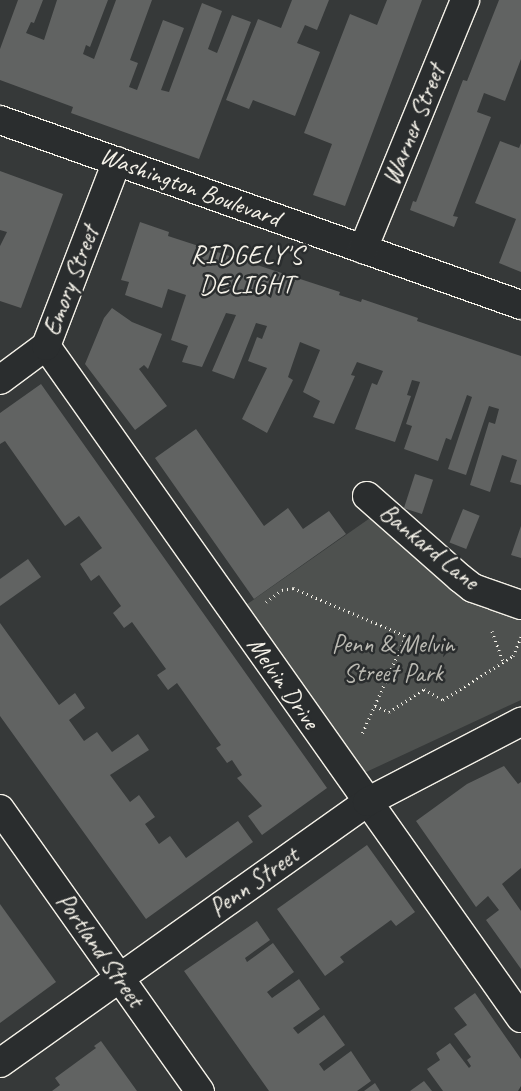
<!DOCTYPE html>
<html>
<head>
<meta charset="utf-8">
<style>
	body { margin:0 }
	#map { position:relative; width:521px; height:1091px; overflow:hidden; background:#363939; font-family:Caveat,sans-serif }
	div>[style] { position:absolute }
	.green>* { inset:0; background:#4e514f }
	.building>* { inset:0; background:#616362; transform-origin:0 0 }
	.path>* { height:3px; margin-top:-1.5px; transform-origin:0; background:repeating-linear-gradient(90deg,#f4f1e8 0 1px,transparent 0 5px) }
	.roads { filter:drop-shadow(1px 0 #f4f1e8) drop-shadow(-1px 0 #f4f1e8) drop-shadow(0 1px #f4f1e8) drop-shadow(0 -1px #f4f1e8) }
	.minor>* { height:28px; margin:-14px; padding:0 14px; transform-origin:14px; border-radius:14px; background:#2a2d2e }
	span { translate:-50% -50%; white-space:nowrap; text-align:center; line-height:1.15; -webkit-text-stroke:5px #2a2d2e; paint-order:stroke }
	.street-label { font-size:25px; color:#f4f1e8 }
	.park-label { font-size:25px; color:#bab9b2 }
	.neighbourhood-label { font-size:26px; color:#f4f1e8; letter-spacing:1px }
</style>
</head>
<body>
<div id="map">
	<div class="green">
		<div style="clip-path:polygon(373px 516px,456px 594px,521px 619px,521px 700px,364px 773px,243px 607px)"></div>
	</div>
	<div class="building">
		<div style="clip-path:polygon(18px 0,43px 0,34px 23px,31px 22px,26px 33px,44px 40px,57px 0,108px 0,90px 47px,86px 45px,83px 54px,94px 59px,116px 0,152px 0,130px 60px,138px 63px,129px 87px,137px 90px,163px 20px,184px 28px,161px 90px,169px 92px,202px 3px,222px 11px,208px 49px,217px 53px,232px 15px,251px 22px,199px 159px,71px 113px,73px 107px,0 80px,0 49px)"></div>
		<div style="clip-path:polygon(292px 0,329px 0,317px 30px,305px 25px,297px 43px,320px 52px,295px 116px,253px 100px,249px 109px,226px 100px,258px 19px,281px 28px)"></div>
		<div style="clip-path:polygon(387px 0,422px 0,345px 206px,313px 195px,332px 144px,304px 133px,350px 14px,377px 25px)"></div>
		<div style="clip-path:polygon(499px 0,521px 0,521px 59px,505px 101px,484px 93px,477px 112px,491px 117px,453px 216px,458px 217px,454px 227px,410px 210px,413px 201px,416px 202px,463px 80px,467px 81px)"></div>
		<div style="clip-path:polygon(500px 141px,519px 148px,521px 143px,521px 272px,499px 263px,516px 219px,475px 203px)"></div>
		<div style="clip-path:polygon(0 171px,63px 194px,21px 308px,0 301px,0 246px,7px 232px,0 230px)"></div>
		<div style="clip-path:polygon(140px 222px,169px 232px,168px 236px,340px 292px,339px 295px,361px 302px,362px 299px,418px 318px,417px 321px,521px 356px,521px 485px,510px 482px,517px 460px,502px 455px,490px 492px,470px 485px,489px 422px,495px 424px,499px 409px,489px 406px,466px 475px,448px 469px,472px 397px,467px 395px,451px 440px,446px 438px,438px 461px,404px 449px,412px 426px,406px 424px,420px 382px,412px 380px,407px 395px,411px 396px,395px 442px,355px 429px,372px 383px,377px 385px,383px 371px,357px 362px,351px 375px,355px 376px,334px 424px,313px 417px,320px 401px,303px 392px,320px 350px,300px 342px,288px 377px,293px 380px,267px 433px,242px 419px,267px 368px,248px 361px,257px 337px,262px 339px,267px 326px,256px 323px,234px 379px,212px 371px,236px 315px,226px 313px,202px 367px,182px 362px,188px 346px,171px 340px,186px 295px,168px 289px,162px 308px,125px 295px,129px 282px,121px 280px)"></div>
		<div style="clip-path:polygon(112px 308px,132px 322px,162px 334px,148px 369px,144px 365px,139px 369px,167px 406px,135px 430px,85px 364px,104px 318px)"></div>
		<div style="clip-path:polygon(41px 384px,327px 788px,262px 835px,248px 816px,262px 806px,237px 778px,242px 775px,232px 760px,227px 763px,216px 748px,221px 745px,177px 683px,168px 690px,157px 675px,166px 669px,132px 622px,124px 628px,113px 613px,121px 606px,99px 575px,91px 581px,80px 564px,102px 548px,79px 516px,65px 526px,5px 441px,0 444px,0 413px)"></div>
		<div style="clip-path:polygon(196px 429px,264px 526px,288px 508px,303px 529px,329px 511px,346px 534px,254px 599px,155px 458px)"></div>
		<div style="left:415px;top:474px;width:19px;height:36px;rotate:18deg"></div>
		<div style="left:463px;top:509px;width:18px;height:36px;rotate:22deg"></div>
		<div style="clip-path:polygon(521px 526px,521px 558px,511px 555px)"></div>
		<div style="clip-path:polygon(28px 559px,41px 577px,0 606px,0 579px)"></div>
		<div style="clip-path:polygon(0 623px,59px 705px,75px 693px,85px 708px,69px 720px,84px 741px,97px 732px,112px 752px,138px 734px,149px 750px,110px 775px,130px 802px,139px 795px,155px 817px,145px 824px,159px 844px,170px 836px,186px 858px,238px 821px,253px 842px,146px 919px,0 716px)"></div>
		<div style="clip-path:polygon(504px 766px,518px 784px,521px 782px,521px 868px,502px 884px,521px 911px,521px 969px,486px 920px,499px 910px,488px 896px,476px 907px,416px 821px,467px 784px)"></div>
		<div style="clip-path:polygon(367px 845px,415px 912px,396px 926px,391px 920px,340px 957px,344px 962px,325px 976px,277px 909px)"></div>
		<div style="clip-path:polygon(0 904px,56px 982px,0 1023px)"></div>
		<div style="clip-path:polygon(257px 921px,270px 940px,245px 958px,247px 962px,273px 943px,294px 972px,267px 992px,272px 998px,299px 979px,320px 1009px,293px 1028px,298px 1034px,324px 1015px,345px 1045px,319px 1064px,324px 1071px,351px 1051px,371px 1081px,357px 1091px,269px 1091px,184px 971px)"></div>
		<div style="clip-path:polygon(475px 993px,521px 1059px,521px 1086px,518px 1091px,443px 1091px,427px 1069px,440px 1060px,436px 1053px,450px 1043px,469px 1068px,471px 1066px,467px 1060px,471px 1057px,454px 1034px,467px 1025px,454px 1008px)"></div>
		<div style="clip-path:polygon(101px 1041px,137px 1091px,52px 1091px,60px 1085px,55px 1078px,96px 1048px,94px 1046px)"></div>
		<div style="clip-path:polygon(424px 1081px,432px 1091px,410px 1091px)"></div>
		<div style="clip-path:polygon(375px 1083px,380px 1091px,364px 1091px)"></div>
	</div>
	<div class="path">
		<div style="left:266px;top:602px;width:20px;rotate:-37deg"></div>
		<div style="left:282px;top:590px;width:11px;rotate:-10deg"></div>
		<div style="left:293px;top:588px;width:123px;rotate:23deg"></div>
		<div style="left:406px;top:636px;width:107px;rotate:114.2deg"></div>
		<div style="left:492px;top:631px;width:32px;rotate:70deg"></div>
		<div style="left:375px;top:706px;width:15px;rotate:23deg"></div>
		<div style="left:389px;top:712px;width:42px;rotate:-33.3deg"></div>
		<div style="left:424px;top:689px;width:22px;rotate:30deg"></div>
		<div style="left:443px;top:700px;width:83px;rotate:-32.2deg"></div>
		<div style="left:513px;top:656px;width:21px;rotate:-67deg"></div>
	</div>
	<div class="roads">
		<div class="minor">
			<div style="left:0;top:120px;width:553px;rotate:19.55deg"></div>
			<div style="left:363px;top:249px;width:269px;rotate:-67.7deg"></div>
			<div style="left:46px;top:346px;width:823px;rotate:54.75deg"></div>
			<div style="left:0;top:380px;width:57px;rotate:-36.5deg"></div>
			<div style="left:46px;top:346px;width:198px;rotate:-69deg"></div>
			<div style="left:367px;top:496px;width:124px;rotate:41.4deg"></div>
			<div style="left:460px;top:578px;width:16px;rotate:38deg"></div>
			<div style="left:473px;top:588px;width:51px;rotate:19.5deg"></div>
			<div style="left:0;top:809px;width:346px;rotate:54.7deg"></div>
			<div style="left:0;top:1063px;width:450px;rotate:-35.4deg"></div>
			<div style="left:367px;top:802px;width:174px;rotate:-27.5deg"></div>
		</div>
	</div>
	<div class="street-label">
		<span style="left:414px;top:125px;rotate:-68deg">Warner Street</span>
		<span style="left:190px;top:187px;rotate:20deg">Washington Boulevard</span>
		<span style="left:71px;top:281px;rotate:-69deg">Emory Street</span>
		<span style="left:429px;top:547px;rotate:39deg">Bankard Lane</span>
		<span style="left:283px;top:683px;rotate:55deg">Melvin Drive</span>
		<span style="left:254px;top:882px;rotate:-35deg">Penn Street</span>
		<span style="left:100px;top:950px;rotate:55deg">Portland Street</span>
	</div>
	<div class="park-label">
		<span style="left:393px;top:659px">Penn &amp; Melvin<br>Street Park</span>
	</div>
	<div class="neighbourhood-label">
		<span style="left:247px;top:270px">RIDGELY'S<br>DELIGHT</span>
	</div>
</div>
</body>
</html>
